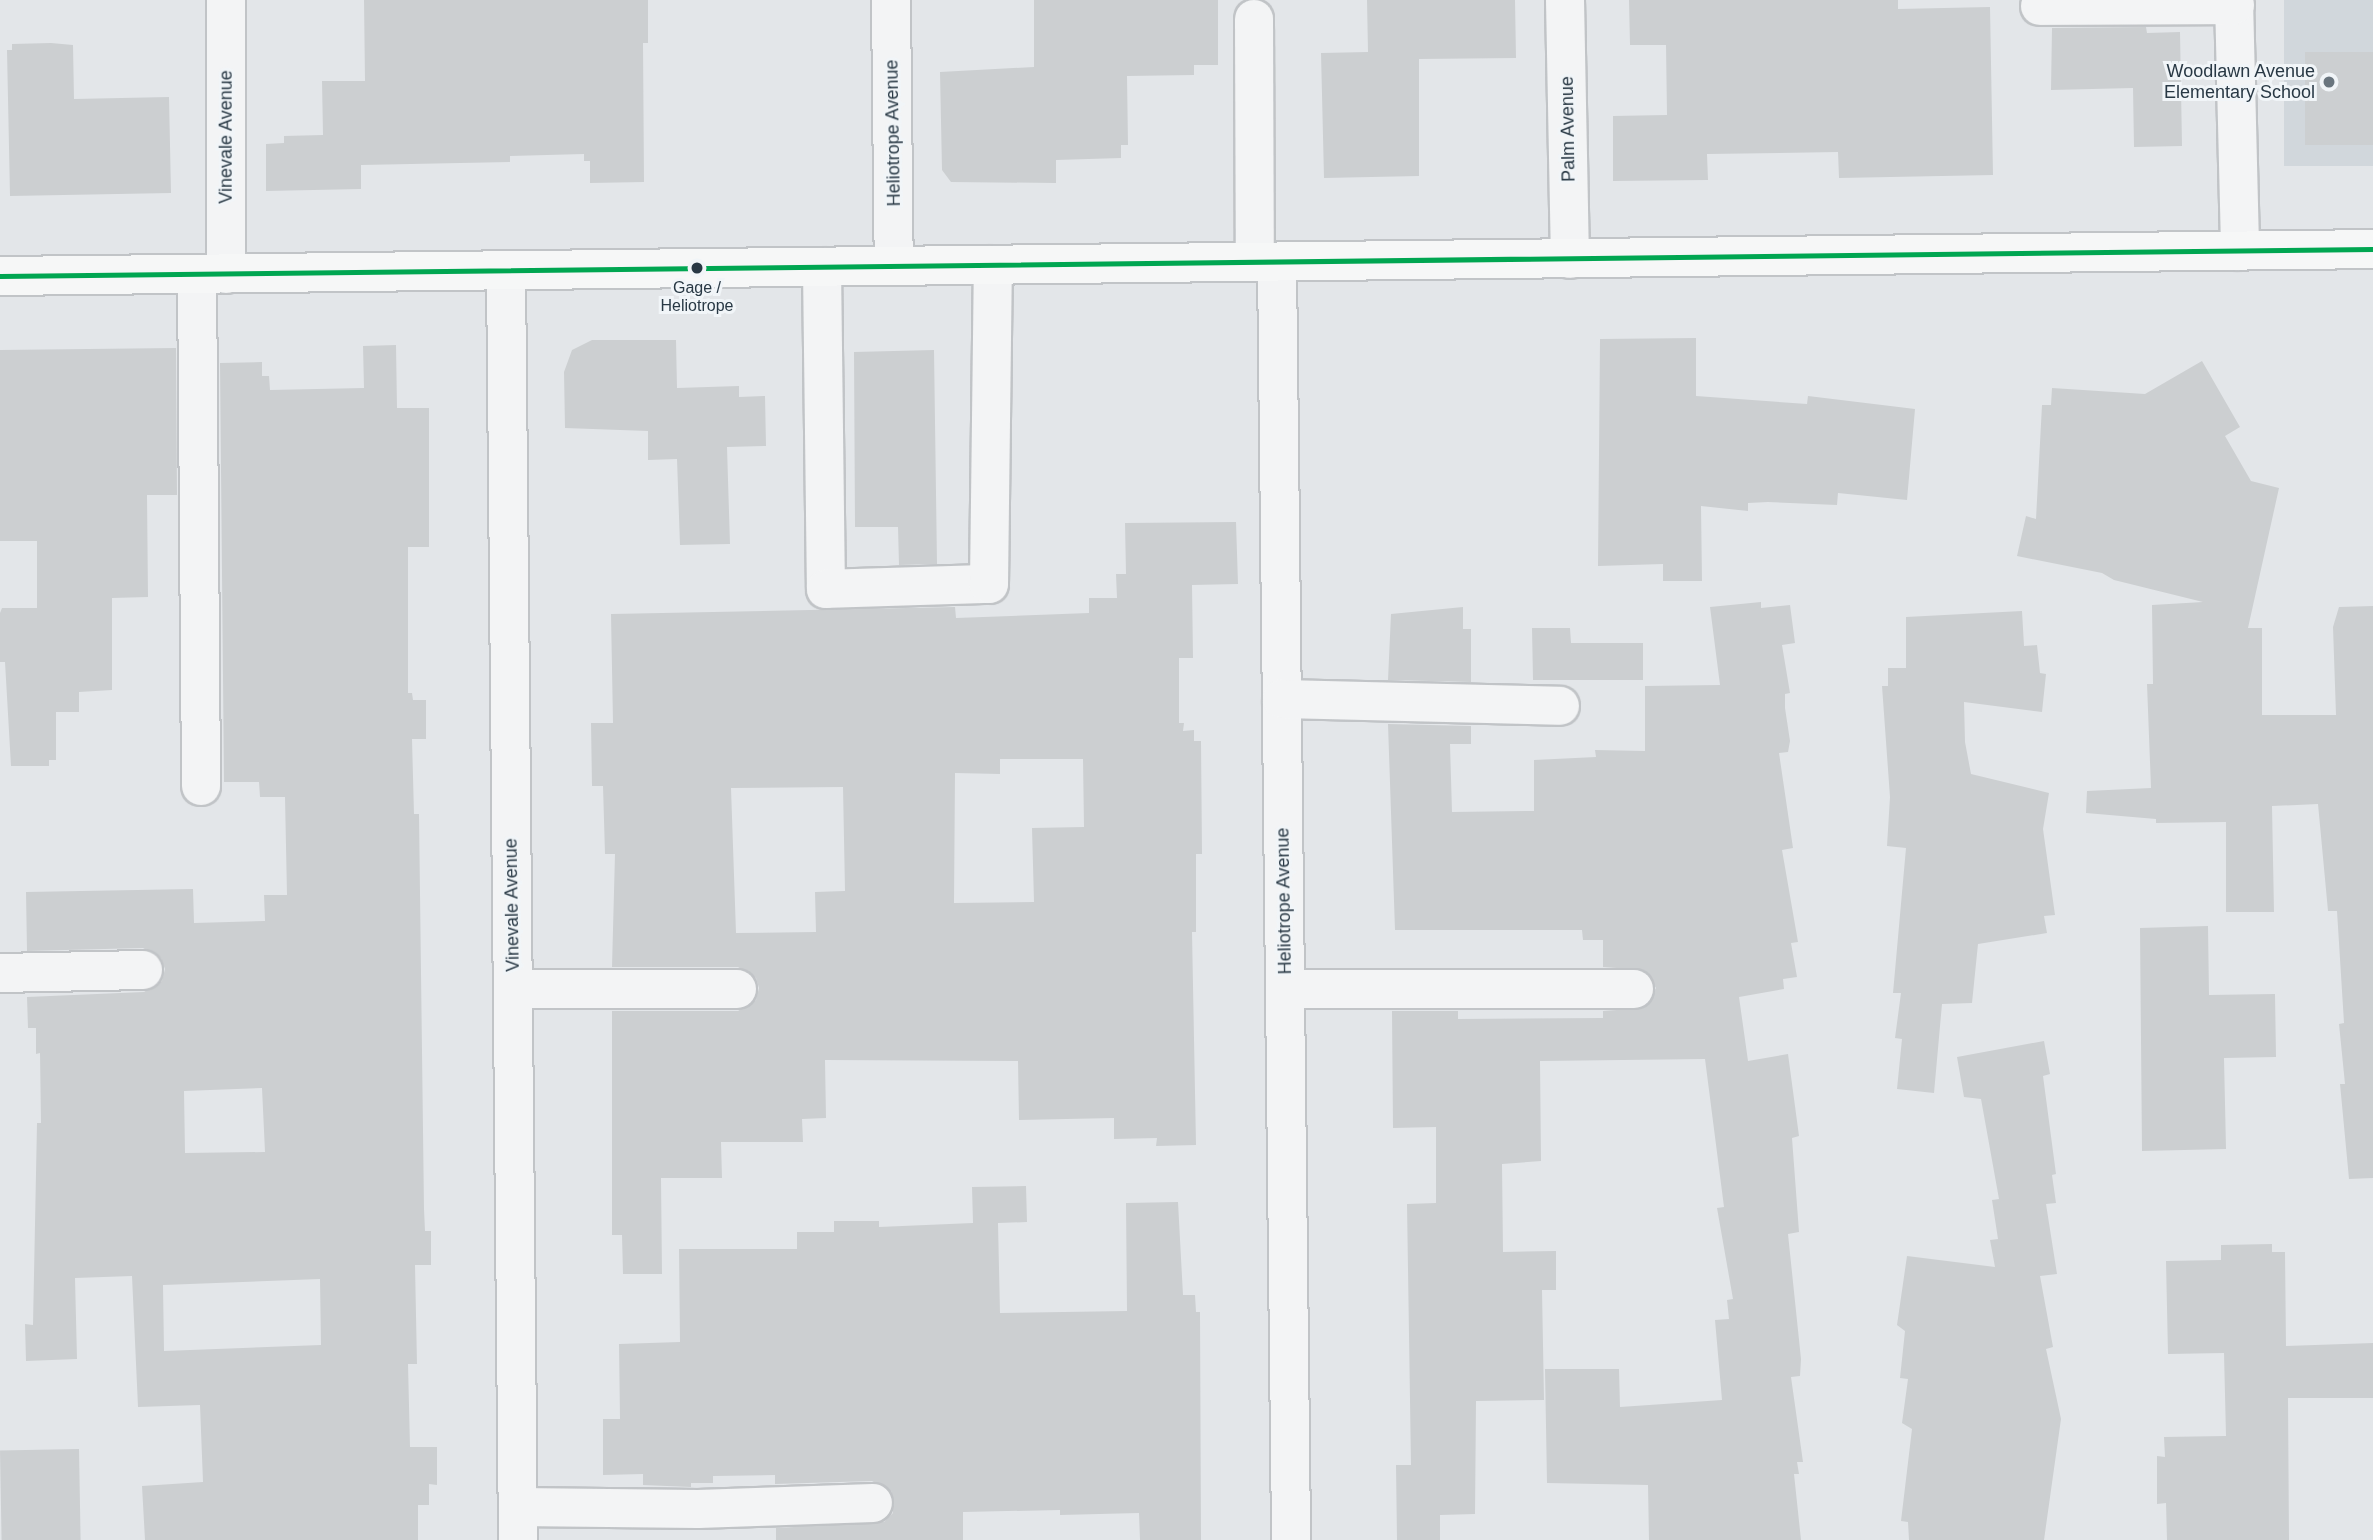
<!DOCTYPE html>
<html>
<head>
<meta charset="utf-8">
<style>
	body { margin:0 }
	#map { position:relative; width:2373px; height:1540px; overflow:hidden; background:#e3e6e9; font-family:Helvetica,sans-serif }
	div>[style] { position:absolute }
	.built>* { inset:0; background:#d1d7dc; transform-origin:0 0 }
	.building>* { inset:0; background:#cccfd1; transform-origin:0 0 }
	.roads { filter:drop-shadow(2px 0 #c1c4c7) drop-shadow(-2px 0 #c1c4c7) drop-shadow(0 2px #c1c4c7) drop-shadow(0 -2px #c1c4c7) }
	.minor>* { height:38px; margin:-19px; padding:0 19px; transform-origin:19px; border-radius:19px; background:#f3f4f5 }
	.major>* { height:38px; margin:-19px; padding:0 19px; transform-origin:19px; border-radius:19px; background:#f6f7f7 }
	.bus-1>* { height:5px; margin:-2.5px; padding:0 2.5px; transform-origin:2.5px; border-radius:2.5px; background:#00a651 }
	.dots>* { width:19px; height:19px; translate:-50% -50%; box-sizing:border-box; border:4px solid #f1f5f8; border-radius:50% }
	span { translate:-50% -50%; white-space:nowrap; text-align:center; line-height:1.15; -webkit-text-stroke:6px #f1f5f8; paint-order:stroke }
	.bus-label { font-size:16px; color:#283844 }
	.poi-label { font-size:18px; color:#283844 }
	.right { translate:-100% -50%; text-align:right }
	.street-label { font-size:18px; color:#283844 }
</style>
</head>
<body>
<div id="map">
	<div class="built">
		<div style="left:2284px;top:0;width:89px;height:166px"></div>
	</div>
	<div class="building">
		<div style="clip-path:polygon(364px 0,648px 0,648px 43px,643px 43px,644px 182px,590px 183px,590px 161px,584px 161px,584px 154px,510px 156px,510px 162px,361px 165px,361px 189px,266px 191px,266px 144px,284px 143px,284px 136px,323px 135px,322px 81px,365px 81px)"></div>
		<div style="clip-path:polygon(1034px 0,1218px 0,1218px 65px,1194px 65px,1194px 75px,1127px 76px,1128px 145px,1121px 145px,1121px 158px,1056px 160px,1056px 183px,951px 182px,942px 170px,940px 72px,1034px 67px)"></div>
		<div style="clip-path:polygon(1367px 0,1515px 0,1516px 58px,1419px 59px,1419px 176px,1324px 178px,1321px 53px,1368px 52px)"></div>
		<div style="clip-path:polygon(1629px 0,1898px 0,1898px 9px,1990px 7px,1993px 175px,1839px 178px,1838px 152px,1707px 154px,1708px 180px,1613px 181px,1613px 116px,1667px 115px,1666px 45px,1630px 45px)"></div>
		<div style="clip-path:polygon(2146px 27px,2147px 33px,2180px 32px,2182px 146px,2134px 147px,2133px 88px,2051px 90px,2052px 28px)"></div>
		<div style="clip-path:polygon(51px 43px,73px 45px,74px 99px,169px 97px,171px 193px,10px 196px,7px 50px,12px 50px,12px 44px)"></div>
		<div style="left:2305px;top:52px;width:68px;height:93px"></div>
		<div style="clip-path:polygon(1696px 338px,1696px 396px,1807px 404px,1808px 396px,1915px 409px,1907px 500px,1838px 493px,1837px 505px,1768px 502px,1748px 503px,1748px 511px,1701px 506px,1702px 581px,1663px 581px,1663px 564px,1598px 566px,1600px 339px)"></div>
		<div style="clip-path:polygon(592px 340px,676px 340px,677px 388px,739px 386px,739px 397px,765px 396px,766px 446px,727px 447px,730px 544px,680px 545px,677px 459px,648px 460px,648px 431px,565px 428px,564px 372px,572px 350px)"></div>
		<div style="clip-path:polygon(evenodd,396px 345px,397px 408px,429px 408px,429px 547px,408px 547px,408px 693px,412px 693px,413px 700px,426px 700px,426px 739px,412px 739px,414px 814px,419px 814px,424px 1209px,425px 1231px,431px 1231px,431px 1265px,415px 1265px,417px 1364px,408px 1364px,410px 1447px,437px 1447px,437px 1485px,429px 1484px,429px 1505px,418px 1505px,418px 1540px,145px 1540px,142px 1486px,203px 1482px,200px 1405px,138px 1407px,132px 1276px,75px 1278px,77px 1359px,26px 1361px,25px 1324px,33px 1325px,37px 1123px,41px 1123px,40px 1053px,36px 1054px,36px 1028px,28px 1028px,27px 997px,144px 992px,162px 981px,165px 969px,161px 958px,143px 948px,27px 951px,26px 892px,193px 889px,194px 923px,265px 921px,264px 895px,287px 895px,285px 797px,260px 797px,259px 782px,224px 782px,220px 363px,262px 362px,262px 376px,269px 376px,270px 390px,364px 388px,363px 346px,396px 345px,262px 1088px,265px 1152px,185px 1153px,184px 1091px,262px 1088px,396px 345px,320px 1279px,321px 1345px,164px 1351px,163px 1285px,320px 1279px)"></div>
		<div style="clip-path:polygon(176px 348px,177px 495px,147px 495px,148px 597px,112px 598px,112px 690px,79px 692px,79px 712px,56px 712px,56px 760px,49px 760px,49px 766px,11px 766px,5px 662px,0 662px,0 613px,2px 608px,37px 608px,37px 541px,0 541px,0 350px)"></div>
		<div style="clip-path:polygon(934px 350px,937px 564px,899px 565px,898px 527px,855px 527px,854px 352px)"></div>
		<div style="clip-path:polygon(2202px 361px,2240px 427px,2225px 436px,2251px 481px,2279px 488px,2248px 628px,2262px 628px,2262px 715px,2336px 715px,2333px 627px,2339px 607px,2373px 606px,2373px 1178px,2349px 1179px,2340px 1084px,2345px 1084px,2339px 1024px,2344px 1023px,2337px 911px,2328px 911px,2318px 804px,2272px 806px,2274px 912px,2226px 912px,2226px 822px,2156px 823px,2156px 819px,2086px 813px,2087px 791px,2151px 788px,2147px 684px,2153px 684px,2152px 605px,2203px 602px,2114px 580px,2102px 573px,2017px 556px,2026px 516px,2036px 519px,2042px 405px,2051px 405px,2052px 388px,2145px 394px)"></div>
		<div style="clip-path:polygon(evenodd,1236px 522px,1238px 584px,1192px 585px,1193px 658px,1179px 658px,1179px 723px,1184px 723px,1183px 731px,1194px 730px,1194px 741px,1201px 741px,1202px 854px,1196px 854px,1196px 932px,1192px 932px,1196px 1145px,1156px 1146px,1157px 1138px,1114px 1139px,1114px 1118px,1019px 1120px,1018px 1061px,825px 1060px,826px 1118px,802px 1119px,803px 1142px,721px 1142px,722px 1178px,661px 1178px,662px 1274px,623px 1274px,622px 1235px,612px 1235px,612px 1011px,738px 1011px,756px 1000px,759px 988px,756px 978px,738px 967px,612px 967px,615px 854px,605px 854px,603px 786px,592px 786px,591px 723px,613px 723px,611px 614px,955px 607px,956px 618px,1089px 613px,1089px 598px,1117px 598px,1116px 574px,1126px 574px,1125px 523px,1236px 522px,1000px 759px,1083px 759px,1084px 827px,1032px 828px,1034px 902px,954px 903px,955px 773px,1000px 774px,1000px 759px,1236px 522px,843px 787px,845px 891px,815px 892px,816px 932px,736px 933px,731px 788px,843px 787px)"></div>
		<div style="clip-path:polygon(1761px 602px,1761px 608px,1790px 605px,1795px 643px,1782px 645px,1790px 693px,1785px 694px,1785px 708px,1790px 741px,1788px 752px,1779px 753px,1793px 848px,1782px 850px,1798px 942px,1791px 943px,1797px 977px,1783px 979px,1784px 989px,1739px 997px,1748px 1061px,1788px 1054px,1799px 1136px,1792px 1138px,1799px 1232px,1788px 1234px,1801px 1359px,1800px 1376px,1791px 1377px,1803px 1462px,1797px 1462px,1799px 1474px,1794px 1474px,1801px 1540px,1649px 1540px,1648px 1485px,1547px 1483px,1545px 1369px,1619px 1369px,1620px 1407px,1722px 1400px,1715px 1320px,1729px 1319px,1727px 1300px,1733px 1299px,1717px 1208px,1724px 1207px,1705px 1059px,1540px 1061px,1541px 1161px,1502px 1164px,1503px 1252px,1556px 1251px,1556px 1290px,1542px 1290px,1544px 1400px,1476px 1401px,1475px 1514px,1440px 1515px,1440px 1540px,1397px 1540px,1396px 1465px,1411px 1465px,1407px 1204px,1436px 1203px,1436px 1127px,1393px 1128px,1392px 1011px,1458px 1011px,1458px 1019px,1603px 1018px,1603px 1011px,1644px 1008px,1656px 988px,1644px 970px,1603px 967px,1603px 940px,1583px 940px,1582px 930px,1395px 930px,1388px 724px,1471px 726px,1471px 744px,1450px 744px,1452px 812px,1534px 811px,1534px 760px,1596px 757px,1595px 750px,1645px 751px,1645px 686px,1720px 685px,1710px 607px)"></div>
		<div style="clip-path:polygon(1463px 607px,1463px 629px,1471px 629px,1471px 682px,1388px 680px,1391px 614px)"></div>
		<div style="clip-path:polygon(2022px 611px,2024px 646px,2037px 645px,2040px 673px,2046px 674px,2042px 712px,1964px 702px,1965px 742px,1971px 774px,2049px 793px,2043px 829px,2055px 915px,2044px 916px,2047px 933px,1978px 944px,1972px 1003px,1942px 1004px,1934px 1093px,1897px 1089px,1902px 1039px,1895px 1038px,1901px 993px,1893px 993px,1906px 848px,1887px 846px,1890px 797px,1882px 686px,1888px 686px,1888px 668px,1906px 668px,1906px 617px)"></div>
		<div style="clip-path:polygon(1532px 628px,1570px 628px,1571px 643px,1643px 643px,1643px 680px,1533px 680px)"></div>
		<div style="clip-path:polygon(2208px 926px,2209px 995px,2275px 994px,2276px 1057px,2224px 1058px,2226px 1149px,2142px 1151px,2140px 928px)"></div>
		<div style="clip-path:polygon(2044px 1041px,2050px 1074px,2043px 1076px,2056px 1174px,2052px 1175px,2056px 1203px,2046px 1204px,2057px 1274px,2040px 1276px,2053px 1347px,2046px 1349px,2061px 1419px,2044px 1540px,1909px 1540px,1908px 1522px,1901px 1521px,1912px 1429px,1902px 1423px,1908px 1379px,1900px 1378px,1905px 1331px,1897px 1325px,1907px 1256px,1995px 1267px,1990px 1240px,1998px 1239px,1992px 1200px,1999px 1199px,1981px 1099px,1964px 1097px,1957px 1057px)"></div>
		<div style="clip-path:polygon(1026px 1186px,1027px 1222px,998px 1223px,1000px 1313px,1127px 1311px,1126px 1203px,1178px 1202px,1183px 1295px,1195px 1295px,1196px 1312px,1200px 1312px,1201px 1540px,1140px 1540px,1139px 1513px,1060px 1515px,1060px 1510px,963px 1512px,963px 1540px,776px 1540px,776px 1528px,884px 1522px,893px 1513px,892px 1492px,872px 1481px,775px 1484px,775px 1475px,713px 1476px,713px 1483px,691px 1483px,691px 1487px,643px 1485px,643px 1474px,603px 1475px,603px 1419px,620px 1419px,619px 1344px,680px 1342px,679px 1249px,797px 1249px,797px 1232px,834px 1232px,834px 1221px,879px 1221px,879px 1227px,973px 1223px,972px 1187px)"></div>
		<div style="clip-path:polygon(2272px 1244px,2272px 1252px,2285px 1252px,2286px 1346px,2373px 1343px,2373px 1398px,2288px 1398px,2289px 1540px,2167px 1540px,2166px 1503px,2157px 1504px,2157px 1456px,2165px 1457px,2164px 1437px,2226px 1436px,2224px 1353px,2168px 1354px,2166px 1261px,2221px 1260px,2221px 1245px)"></div>
		<div style="left:79px;top:1449px;width:91px;height:79px;rotate:89deg"></div>
	</div>
	<div class="roads">
		<div class="minor">
			<div style="left:891px;top:0;width:266px;rotate:89.4deg"></div>
			<div style="left:1565px;top:0;width:259px;rotate:88.9deg"></div>
			<div style="left:2234px;top:0;width:251px;rotate:88.6deg"></div>
			<div style="left:2040px;top:6px;width:195px;rotate:-0.3deg"></div>
			<div style="left:1254px;top:19px;width:243px;rotate:89.8deg"></div>
			<div style="left:1277px;top:262px;width:1278px;rotate:89.37deg"></div>
			<div style="left:822px;top:267px;width:322px;rotate:89.3deg"></div>
			<div style="left:826px;top:589px;width:163px;rotate:-1.8deg"></div>
			<div style="left:989px;top:584px;width:319px;rotate:-89.3deg"></div>
			<div style="left:506px;top:270px;width:1270px;rotate:89.46deg"></div>
			<div style="left:197px;top:274px;width:512px;rotate:89.55deg"></div>
			<div style="left:226px;top:274px;width:274px;rotate:-90deg"></div>
			<div style="left:1282px;top:699px;width:278px;rotate:1.4deg"></div>
			<div style="left:0;top:973px;width:143px;rotate:-1.2deg"></div>
			<div style="left:513px;top:989px;width:224px"></div>
			<div style="left:1285px;top:989px;width:349px"></div>
			<div style="left:518px;top:1507px;width:180px;rotate:0.6deg"></div>
			<div style="left:698px;top:1509px;width:175px;rotate:-2deg"></div>
		</div>
		<div class="major">
			<div style="left:0;top:276px;width:2373px;rotate:-0.65deg"></div>
		</div>
	</div>
	<div class="bus-1">
		<div style="left:0;top:276px;width:2373px;rotate:-0.65deg"></div>
	</div>
	<div class="dots">
		<div style="left:2329px;top:82px;background:#69757e"></div>
		<div style="left:697px;top:268px;background:#283844"></div>
	</div>
	<div class="bus-label">
		<span style="left:697px;top:297px">Gage /<br>Heliotrope</span>
	</div>
	<div class="poi-label">
		<span class="right" style="left:2315px;top:82px">Woodlawn Avenue<br>Elementary School</span>
	</div>
	<div class="street-label">
		<span style="left:1568px;top:129px;rotate:-91deg">Palm Avenue</span>
		<span style="left:893px;top:133px;rotate:-91deg">Heliotrope Avenue</span>
		<span style="left:226px;top:137px;rotate:-90deg">Vinevale Avenue</span>
		<span style="left:1284px;top:901px;rotate:-91deg">Heliotrope Avenue</span>
		<span style="left:512px;top:905px;rotate:-91deg">Vinevale Avenue</span>
	</div>
</div>
</body>
</html>
